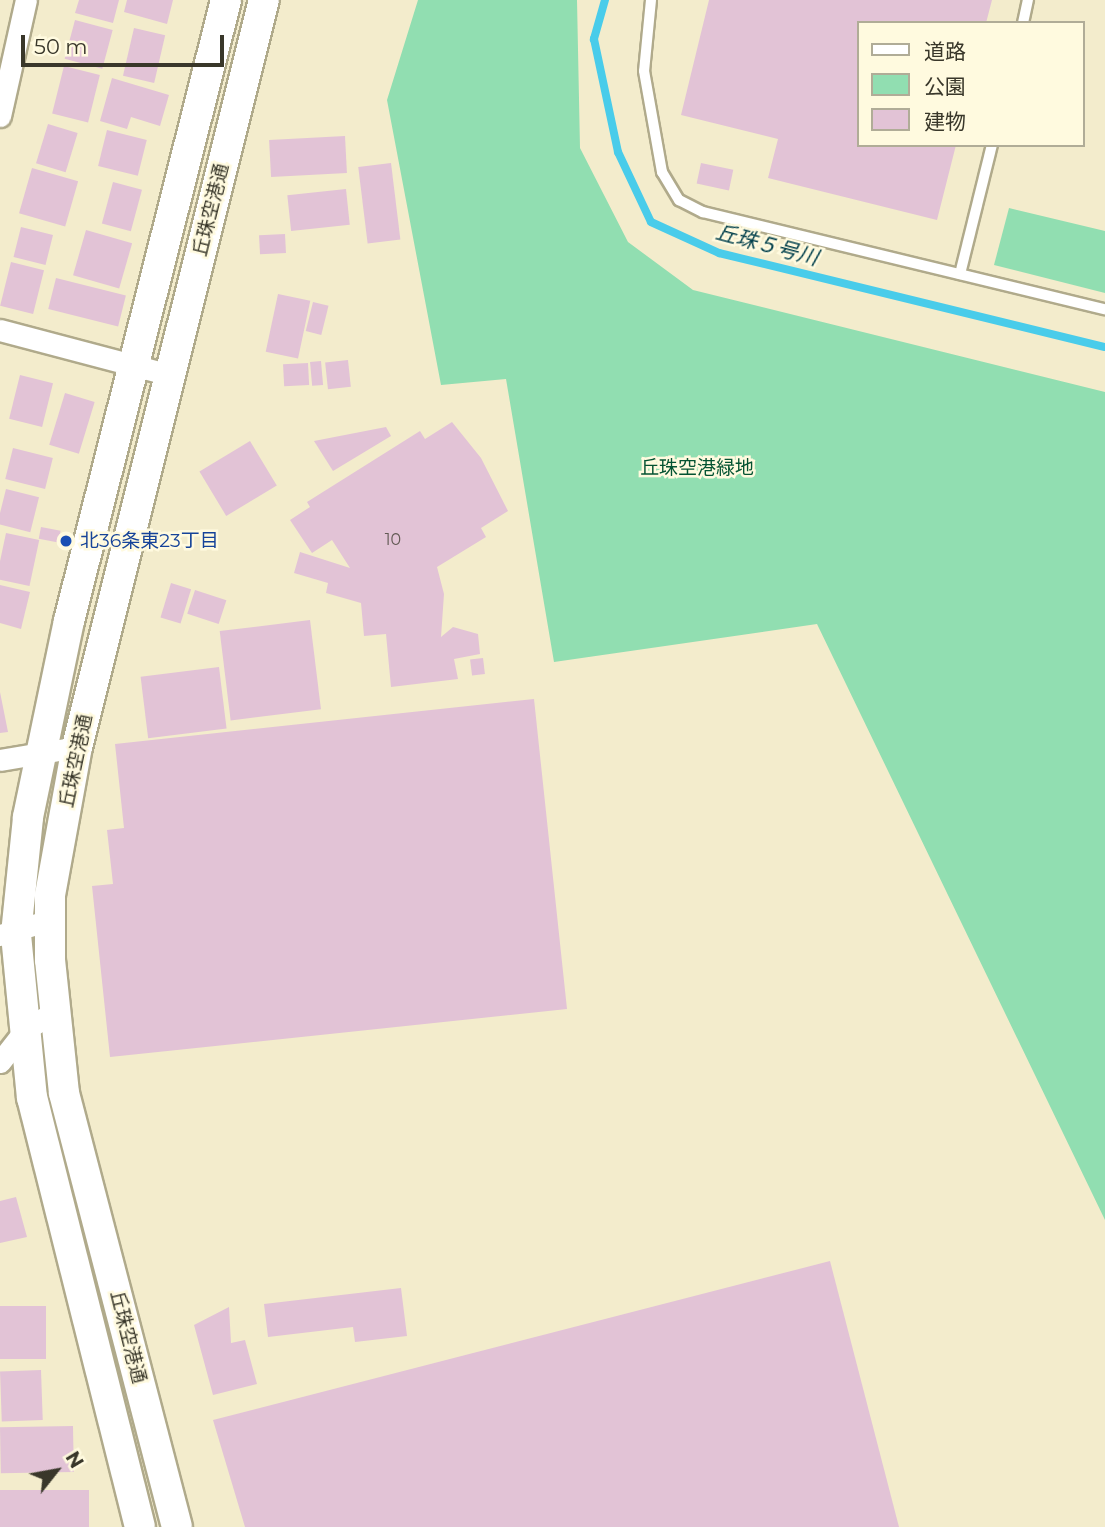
<!DOCTYPE html>
<html>
<head>
<meta charset="utf-8">
<style>
	body { margin:0 }
	#map { position:relative; width:1105px; height:1527px; overflow:hidden; background:#f3eccc; font-family:Montserrat,"Noto Sans JP",sans-serif }
	div>[style] { position:absolute }
	.green>* { inset:0; background:#91deb1 }
	.stream>* { height:8px; margin:-4px; padding:0 4px; transform-origin:4px; border-radius:4px; background:#49ccea }
	.building>* { inset:0; background:#e2c3d6; transform-origin:0 0 }
	.roads { filter:drop-shadow(2px 0 #b0aa8b) drop-shadow(-2px 0 #b0aa8b) drop-shadow(0 2px #b0aa8b) drop-shadow(0 -2px #b0aa8b) }
	.lane>* { height:10px; margin:-5px; padding:0 5px; transform-origin:5px; border-radius:5px; background:#fff }
	.street>* { height:21px; margin:-10.5px; padding:0 10.5px; transform-origin:10.5px; border-radius:10.5px; background:#fff }
	.secondary>* { height:30px; margin:-15px; padding:0 15px; transform-origin:15px; border-radius:15px; background:#fff }
	.dots>* { width:19px; height:19px; translate:-50% -50%; box-sizing:border-box; border:4px solid #fffadf; border-radius:50% }
	span { translate:-50% -50%; white-space:nowrap; text-align:center; line-height:1.15; -webkit-text-stroke:5px #fffadf; paint-order:stroke }
	.number-label { font-size:16px; color:#635a55 }
	.number-label span { -webkit-text-stroke-width:0 }
	.street-label { font-size:19px; color:#39372a }
	.park-label { font-size:19px; color:#045332 }
	.transit-label { font-size:19px; color:#164399 }
	.left { translate:0 -50%; text-align:left }
	.water-label { font-size:21px; color:#013f4b; font-style:italic }
	.legend { position:absolute; left:857px; top:21px; width:228px; height:126px; box-sizing:border-box; background:#fffadf; border:2px solid #b0ac97; margin:0; padding:9px 12px; list-style:none; font-size:21px; color:#39372a }
	.legend li { display:flex; align-items:center; gap:14px; height:35px }
	.legend b { width:35px; border:2px solid #b0ac97 }
	.north { position:absolute; left:21px; top:1436px; width:70px; height:70px; -webkit-text-stroke:5px #fffadf; paint-order:stroke; rotate:59deg; font-size:19px; font-weight:700; line-height:28px; text-align:center; color:#39372a }
	.north::after { content:''; display:block; margin:auto; width:24px; height:32px; background:#39372a; clip-path:polygon(50% 0,100% 100%,50% 72%,0 100%) }
	.scale { position:absolute; left:21px; top:35px; width:203px; height:32px; box-sizing:border-box; border:4px solid #39372a; border-top:0; padding-left:9px; font-size:21px; line-height:24px; white-space:nowrap; color:#39372a; -webkit-text-stroke:5px #fffadf; paint-order:stroke }
</style>
</head>
<body>
<div id="map">
	<div class="green">
		<div style="clip-path:polygon(418px 0,577px 0,580px 148px,628px 242px,693px 290px,1105px 392px,1105px 1220px,817px 624px,554px 662px,506px 379px,441px 385px,387px 100px)"></div>
		<div style="clip-path:polygon(1009px 208px,1105px 231px,1105px 293px,994px 265px)"></div>
	</div>
	<div class="stream">
		<div style="left:605px;top:0;width:41px;rotate:105.8deg"></div>
		<div style="left:594px;top:39px;width:116px;rotate:78deg"></div>
		<div style="left:618px;top:152px;width:77px;rotate:64.8deg"></div>
		<div style="left:651px;top:222px;width:75px;rotate:24.5deg"></div>
		<div style="left:719px;top:253px;width:397px;rotate:13.7deg"></div>
	</div>
	<div class="building">
		<div style="clip-path:polygon(79px 0,119px 0,113px 23px,75px 13px)"></div>
		<div style="clip-path:polygon(127px 0,173px 0,167px 24px,124px 12px)"></div>
		<div style="clip-path:polygon(709px 0,992px 0,986px 23px,858px 23px,858px 145px,956px 145px,937px 220px,768px 178px,778px 139px,681px 115px)"></div>
		<div style="left:75px;top:20px;width:39px;height:40px;rotate:15deg"></div>
		<div style="left:134px;top:28px;width:32px;height:49px;rotate:13deg"></div>
		<div style="left:64px;top:66px;width:37px;height:49px;rotate:14deg"></div>
		<div style="clip-path:polygon(112px 78px,169px 95px,160px 126px,131px 117px,127px 129px,100px 121px)"></div>
		<div style="left:48px;top:124px;width:31px;height:41px;rotate:17deg"></div>
		<div style="left:107px;top:130px;width:41px;height:37px;rotate:14deg"></div>
		<div style="left:345px;top:136px;width:37px;height:76px;rotate:87deg"></div>
		<div style="left:391px;top:163px;width:77px;height:33px;rotate:83deg"></div>
		<div style="left:701px;top:163px;width:33px;height:21px;rotate:12deg"></div>
		<div style="left:32px;top:168px;width:48px;height:47px;rotate:16deg"></div>
		<div style="left:113px;top:182px;width:30px;height:43px;rotate:15deg"></div>
		<div style="left:346px;top:189px;width:36px;height:59px;rotate:84deg"></div>
		<div style="left:21px;top:227px;width:33px;height:31px;rotate:14deg"></div>
		<div style="left:86px;top:230px;width:48px;height:47px;rotate:16deg"></div>
		<div style="left:285px;top:234px;width:19px;height:26px;rotate:87deg"></div>
		<div style="left:11px;top:262px;width:34px;height:45px;rotate:14deg"></div>
		<div style="left:56px;top:278px;width:72px;height:32px;rotate:14deg"></div>
		<div style="left:278px;top:294px;width:33px;height:59px;rotate:12deg"></div>
		<div style="left:313px;top:302px;width:16px;height:30px;rotate:14deg"></div>
		<div style="left:348px;top:360px;width:27px;height:23px;rotate:84deg"></div>
		<div style="left:321px;top:361px;width:24px;height:11px;rotate:85deg"></div>
		<div style="left:308px;top:363px;width:22px;height:25px;rotate:87deg"></div>
		<div style="left:20px;top:375px;width:34px;height:45px;rotate:14deg"></div>
		<div style="left:65px;top:393px;width:31px;height:54px;rotate:17deg"></div>
		<div style="clip-path:polygon(452px 422px,481px 458px,508px 511px,481px 528px,486px 537px,437px 567px,444px 594px,441px 637px,453px 627px,478px 634px,480px 654px,454px 659px,458px 679px,391px 687px,386px 634px,364px 636px,361px 603px,326px 593px,328px 583px,294px 573px,300px 552px,350px 568px,332px 540px,312px 553px,290px 520px,310px 507px,307px 502px,420px 431px,425px 439px)"></div>
		<div style="clip-path:polygon(386px 427px,391px 436px,333px 471px,314px 441px)"></div>
		<div style="left:250px;top:441px;width:52px;height:59px;rotate:59deg"></div>
		<div style="left:13px;top:448px;width:41px;height:32px;rotate:14deg"></div>
		<div style="left:6px;top:489px;width:34px;height:36px;rotate:14deg"></div>
		<div style="left:41px;top:527px;width:20px;height:12px;rotate:11deg"></div>
		<div style="left:6px;top:533px;width:34px;height:47px;rotate:12deg"></div>
		<div style="left:171px;top:583px;width:21px;height:36px;rotate:17deg"></div>
		<div style="clip-path:polygon(0 585px,30px 592px,21px 629px,0 623px)"></div>
		<div style="left:195px;top:590px;width:33px;height:25px;rotate:18deg"></div>
		<div style="left:310px;top:620px;width:90px;height:91px;rotate:83deg"></div>
		<div style="left:483px;top:658px;width:16px;height:13px;rotate:83deg"></div>
		<div style="left:219px;top:667px;width:62px;height:79px;rotate:83deg"></div>
		<div style="clip-path:polygon(0 692px,8px 732px,0 733px)"></div>
		<div style="clip-path:polygon(534px 699px,567px 1009px,110px 1057px,92px 886px,113px 884px,107px 830px,124px 828px,115px 744px)"></div>
		<div style="clip-path:polygon(16px 1197px,27px 1237px,0 1243px,0 1201px)"></div>
		<div style="clip-path:polygon(830px 1261px,899px 1527px,245px 1527px,213px 1420px)"></div>
		<div style="clip-path:polygon(401px 1288px,407px 1336px,355px 1342px,353px 1327px,268px 1337px,264px 1304px)"></div>
		<div style="left:0;top:1306px;width:46px;height:53px"></div>
		<div style="clip-path:polygon(229px 1307px,231px 1343px,245px 1340px,257px 1384px,213px 1395px,194px 1325px)"></div>
		<div style="left:41px;top:1370px;width:50px;height:41px;rotate:88deg"></div>
		<div style="left:73px;top:1426px;width:46px;height:73px;rotate:89deg"></div>
		<div style="left:89px;top:1490px;width:37px;height:89px;rotate:90deg"></div>
	</div>
	<div class="roads">
		<div class="lane">
			<div style="left:651px;top:0;width:71px;rotate:95.6deg"></div>
			<div style="left:644px;top:71px;width:103px;rotate:79.9deg"></div>
			<div style="left:662px;top:172px;width:33px;rotate:59deg"></div>
			<div style="left:679px;top:200px;width:27px;rotate:27deg"></div>
			<div style="left:703px;top:212px;width:414px;rotate:13.6deg"></div>
			<div style="left:1023px;top:23px;width:24px;rotate:-78deg"></div>
			<div style="left:960px;top:274px;width:133px;rotate:-76.1deg"></div>
		</div>
		<div class="street">
			<div style="left:0;top:116px;width:119px;rotate:-77.4deg"></div>
			<div style="left:0;top:330px;width:176px;rotate:14.8deg"></div>
			<div style="left:0;top:760px;width:78px;rotate:-9.6deg"></div>
			<div style="left:0;top:935px;width:52px;rotate:-16.7deg"></div>
			<div style="left:0;top:1062px;width:39px;rotate:-52deg"></div>
			<div style="left:24px;top:1031px;width:37px;rotate:-33deg"></div>
		</div>
		<div class="secondary">
			<div style="left:140px;top:1527px;width:442px;rotate:-104.1deg"></div>
			<div style="left:32px;top:1098px;width:165px;rotate:-95.6deg"></div>
			<div style="left:16px;top:934px;width:118px;rotate:-84.1deg"></div>
			<div style="left:28px;top:817px;width:200px;rotate:-78.2deg"></div>
			<div style="left:69px;top:621px;width:641px;rotate:-75.81deg"></div>
			<div style="left:177px;top:1527px;width:448px;rotate:-104.6deg"></div>
			<div style="left:64px;top:1093px;width:134px;rotate:-96deg"></div>
			<div style="left:50px;top:960px;width:65px;rotate:-90deg"></div>
			<div style="left:50px;top:895px;width:150px;rotate:-79.7deg"></div>
			<div style="left:77px;top:747px;width:770px;rotate:-75.95deg"></div>
		</div>
	</div>
	<div class="dots">
		<div style="left:66px;top:541px;background:#1a4fb4"></div>
	</div>
	<div class="number-label">
		<span style="left:393px;top:540px">10</span>
	</div>
	<div class="street-label">
		<span style="left:211px;top:210px;rotate:-76deg">丘珠空港通</span>
		<span style="left:76px;top:761px;rotate:-78deg">丘珠空港通</span>
		<span style="left:128px;top:1337px;rotate:76deg">丘珠空港通</span>
	</div>
	<div class="park-label">
		<span style="left:697px;top:468px">丘珠空港緑地</span>
	</div>
	<div class="transit-label">
		<span class="left" style="left:80px;top:541px">北36条東23丁目</span>
	</div>
	<div class="water-label">
		<span style="left:767px;top:245px;rotate:15deg">丘珠５号川</span>
	</div>
	<ul class="legend">
	<li><b style="height:9px;background:#fff"></b>道路</li>
	<li><b style="height:19px;background:#91deb1"></b>公園</li>
	<li><b style="height:19px;background:#e2c3d6"></b>建物</li>
	</ul>
	<div class="north">N</div>
	<div class="scale">50 m</div>
</div>
</body>
</html>
